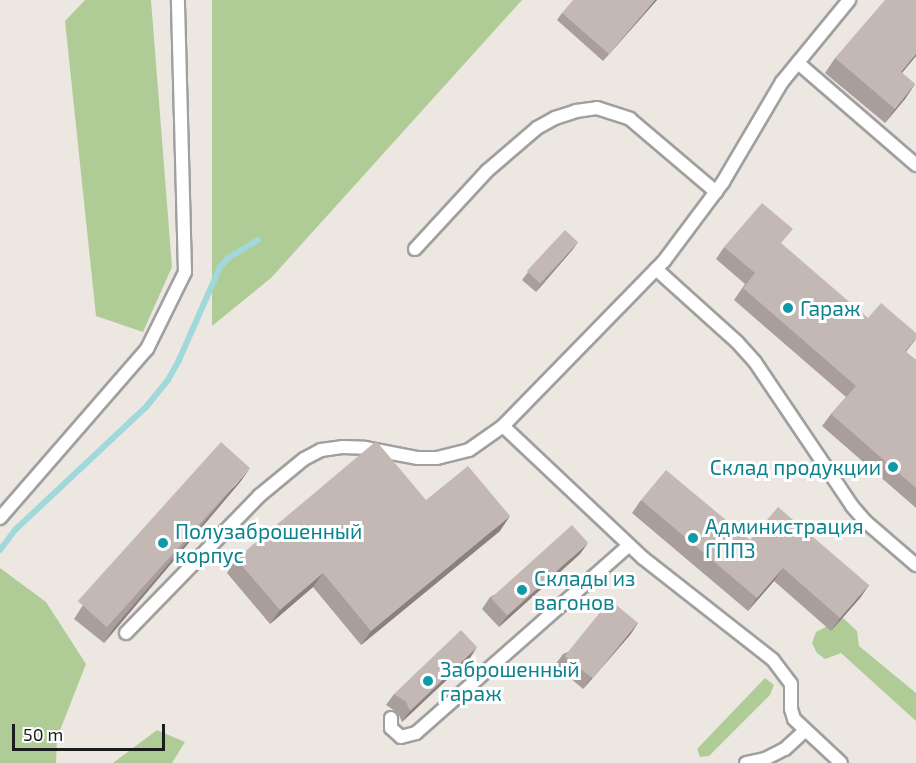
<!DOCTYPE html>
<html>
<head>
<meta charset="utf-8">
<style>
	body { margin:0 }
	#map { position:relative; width:916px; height:763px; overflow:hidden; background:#ede7e1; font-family:"Exo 2",sans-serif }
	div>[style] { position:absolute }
	.forest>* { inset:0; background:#b0cc96 }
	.stream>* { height:6px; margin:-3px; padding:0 3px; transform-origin:3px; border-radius:3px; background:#a1d8db }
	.roads { filter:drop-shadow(2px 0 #a0a0a0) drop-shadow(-2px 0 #a0a0a0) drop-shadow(0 2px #a0a0a0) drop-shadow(0 -2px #a0a0a0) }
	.service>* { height:12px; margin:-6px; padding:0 6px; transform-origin:6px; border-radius:6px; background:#fff }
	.wall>* { inset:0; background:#a99e9c }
	.shaded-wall>* { inset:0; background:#89817f }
	.building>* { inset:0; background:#c4b8b5; transform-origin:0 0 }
	.dots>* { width:16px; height:16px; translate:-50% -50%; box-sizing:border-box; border:3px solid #fff; border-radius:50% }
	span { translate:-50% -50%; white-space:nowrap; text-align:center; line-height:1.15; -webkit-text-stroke:6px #fff; paint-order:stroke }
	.culture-label { font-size:21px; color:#0d838f }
	.left { translate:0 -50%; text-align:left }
	.right { translate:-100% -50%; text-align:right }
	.scale { position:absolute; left:12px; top:724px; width:153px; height:27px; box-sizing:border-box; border:3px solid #1c1c1c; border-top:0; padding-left:8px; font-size:18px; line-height:21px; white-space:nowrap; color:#1c1c1c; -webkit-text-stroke:4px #fff; paint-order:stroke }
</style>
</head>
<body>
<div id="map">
	<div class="forest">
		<div style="clip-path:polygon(85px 0,151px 0,172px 267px,143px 332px,96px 316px,65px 21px)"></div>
		<div style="clip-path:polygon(212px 0,522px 0,271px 278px,212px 326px)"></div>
		<div style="clip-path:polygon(0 568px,46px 602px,86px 664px,57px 738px,56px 763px,0 763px)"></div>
		<div style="clip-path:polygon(843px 618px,857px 631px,859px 646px,916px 693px,916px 721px,841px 653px,825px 659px,817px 653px,812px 643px,816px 632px)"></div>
		<div style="clip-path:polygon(765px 678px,774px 685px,770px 695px,709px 756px,700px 757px,697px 749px)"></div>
		<div style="clip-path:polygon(157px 730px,185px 742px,172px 763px,113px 763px)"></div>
	</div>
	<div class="stream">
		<div style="left:0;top:550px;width:25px;rotate:-53deg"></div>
		<div style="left:15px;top:530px;width:180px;rotate:-43.2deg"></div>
		<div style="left:146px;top:407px;width:35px;rotate:-51deg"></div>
		<div style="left:168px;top:380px;width:23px;rotate:-61deg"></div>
		<div style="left:179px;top:360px;width:102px;rotate:-66.2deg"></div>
		<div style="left:220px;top:267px;width:12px;rotate:-48deg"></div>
		<div style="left:228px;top:258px;width:35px;rotate:-31deg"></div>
	</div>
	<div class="roads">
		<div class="service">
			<div style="left:798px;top:63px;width:156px;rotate:40.8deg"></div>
			<div style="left:415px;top:249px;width:106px;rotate:-47.3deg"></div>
			<div style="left:487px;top:171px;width:66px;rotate:-40.7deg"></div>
			<div style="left:537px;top:128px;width:21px;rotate:-29deg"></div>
			<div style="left:555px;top:118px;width:22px;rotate:-18deg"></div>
			<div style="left:576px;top:111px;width:21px;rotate:-8deg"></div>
			<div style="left:597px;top:108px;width:35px;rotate:18deg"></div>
			<div style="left:630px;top:119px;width:113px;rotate:40.3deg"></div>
			<div style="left:656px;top:269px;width:109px;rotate:42deg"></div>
			<div style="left:737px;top:342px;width:27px;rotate:48deg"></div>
			<div style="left:755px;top:362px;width:174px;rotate:56deg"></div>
			<div style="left:852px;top:506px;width:21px;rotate:49deg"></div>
			<div style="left:866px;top:522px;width:66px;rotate:40.7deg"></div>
			<div style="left:503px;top:426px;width:231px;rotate:-45.7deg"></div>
			<div style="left:664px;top:261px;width:99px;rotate:-53.2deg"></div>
			<div style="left:723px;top:182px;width:116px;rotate:-59.5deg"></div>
			<div style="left:782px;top:82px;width:106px;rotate:-50.7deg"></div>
			<div style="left:0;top:518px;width:224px;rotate:-49deg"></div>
			<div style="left:147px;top:349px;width:86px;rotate:-63.7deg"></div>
			<div style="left:185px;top:272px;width:272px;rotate:-91.5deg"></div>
			<div style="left:126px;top:633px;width:191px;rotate:-45.8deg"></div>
			<div style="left:259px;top:496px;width:58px;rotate:-39.4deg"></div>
			<div style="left:304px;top:459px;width:19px;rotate:-28deg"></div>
			<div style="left:321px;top:450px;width:21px;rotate:-8deg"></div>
			<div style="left:342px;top:447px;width:23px;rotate:2deg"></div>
			<div style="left:365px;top:448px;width:54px;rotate:10.7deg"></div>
			<div style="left:418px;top:458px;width:19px"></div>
			<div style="left:437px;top:458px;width:33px;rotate:-14deg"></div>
			<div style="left:469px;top:450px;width:42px;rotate:-35.2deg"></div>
			<div style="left:503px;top:426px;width:192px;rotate:43.3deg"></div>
			<div style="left:643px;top:558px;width:165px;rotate:38.1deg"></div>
			<div style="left:773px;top:660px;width:30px;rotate:53deg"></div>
			<div style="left:791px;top:684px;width:25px;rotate:90deg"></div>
			<div style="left:791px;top:709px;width:10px;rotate:73deg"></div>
			<div style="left:794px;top:719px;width:64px;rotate:43.1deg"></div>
			<div style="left:391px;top:718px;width:10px;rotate:90deg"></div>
			<div style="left:391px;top:728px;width:13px;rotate:42deg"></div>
			<div style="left:401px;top:737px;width:16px;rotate:-15deg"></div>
			<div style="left:416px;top:733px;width:284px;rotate:-41.4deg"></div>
			<div style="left:746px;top:763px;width:19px;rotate:-12deg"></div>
			<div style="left:765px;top:759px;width:22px;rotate:-27deg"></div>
			<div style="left:785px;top:749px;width:26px;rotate:-43deg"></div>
		</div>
	</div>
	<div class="wall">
		<div style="clip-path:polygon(657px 0,603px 61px,557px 20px,562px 13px)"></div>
		<div style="clip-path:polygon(916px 0,916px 56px,902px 73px,915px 84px,905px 99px,885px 123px,825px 73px,835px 58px)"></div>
		<div style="clip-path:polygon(578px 242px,573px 249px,536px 292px,522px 280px,528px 272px)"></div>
		<div style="clip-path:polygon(724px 247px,868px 318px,916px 339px,906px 352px,916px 360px,916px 508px,822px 426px,831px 414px,846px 397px,734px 300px,745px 284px,716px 259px)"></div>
		<div style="clip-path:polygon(241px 481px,104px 643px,74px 619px,83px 605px)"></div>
		<div style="clip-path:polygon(426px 500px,500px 531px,361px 645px,313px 587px,270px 624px,227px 573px,236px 559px)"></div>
		<div style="clip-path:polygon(641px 500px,750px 540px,869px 585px,860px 598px,831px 631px,774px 581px,748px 611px,632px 513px)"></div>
		<div style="clip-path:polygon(580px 554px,499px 627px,482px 609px,490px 597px)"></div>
		<div style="clip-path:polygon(638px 623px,630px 635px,583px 689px,555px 665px,563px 654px)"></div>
		<div style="clip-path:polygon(470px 658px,402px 722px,398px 713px,386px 705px,394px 694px)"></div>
	</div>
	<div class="shaded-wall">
		<div style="clip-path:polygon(655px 0,657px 0,603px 61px,609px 54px)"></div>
		<div style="clip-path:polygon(916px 54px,916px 56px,891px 86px,901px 72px)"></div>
		<div style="clip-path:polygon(915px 84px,905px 99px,885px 123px,895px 109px)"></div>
		<div style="clip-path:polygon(578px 242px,573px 249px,536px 292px,541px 285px)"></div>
		<div style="clip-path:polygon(250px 468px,241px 481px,104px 643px,113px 629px)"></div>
		<div style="clip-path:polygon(510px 516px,500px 531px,361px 645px,371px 631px)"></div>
		<div style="clip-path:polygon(588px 543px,580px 554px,499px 627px,507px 616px)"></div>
		<div style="clip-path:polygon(783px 568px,774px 581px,748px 611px,757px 598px)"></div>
		<div style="clip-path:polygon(323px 573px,313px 587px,270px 624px,280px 610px)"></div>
		<div style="clip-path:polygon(869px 585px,860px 598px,831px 631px,840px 618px)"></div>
		<div style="clip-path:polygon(638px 623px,630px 635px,583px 689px,591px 678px)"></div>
		<div style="clip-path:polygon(477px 647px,470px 658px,402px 722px,410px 711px)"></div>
	</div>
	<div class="building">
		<div style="clip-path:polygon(573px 0,655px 0,609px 54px,562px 13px)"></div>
		<div style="clip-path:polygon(885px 0,916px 0,916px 54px,901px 72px,915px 84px,895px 109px,835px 58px)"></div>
		<div style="clip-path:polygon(762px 203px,793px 229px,781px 243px,868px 318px,881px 303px,916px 333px,916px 338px,905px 351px,916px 360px,916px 488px,831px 414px,856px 386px,743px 288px,755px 273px,724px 247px)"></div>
		<div style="left:565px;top:230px;width:18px;height:56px;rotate:43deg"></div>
		<div style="left:221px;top:442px;width:39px;height:214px;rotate:42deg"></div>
		<div style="clip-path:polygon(375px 442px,378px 443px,426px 500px,468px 466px,510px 516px,371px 631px,323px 573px,280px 610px,236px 559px)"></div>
		<div style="clip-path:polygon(666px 470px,750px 540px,778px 507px,869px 585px,840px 618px,783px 568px,757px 598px,641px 500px)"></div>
		<div style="left:572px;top:525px;width:24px;height:109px;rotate:48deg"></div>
		<div style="left:610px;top:600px;width:36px;height:72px;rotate:39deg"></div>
		<div style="clip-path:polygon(461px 630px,477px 647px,410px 711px,406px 702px,394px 694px)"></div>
	</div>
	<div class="dots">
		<div style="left:788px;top:308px;background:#0f9aa8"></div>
		<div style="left:893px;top:467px;background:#0f9aa8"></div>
		<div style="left:693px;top:538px;background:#0f9aa8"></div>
		<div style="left:163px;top:543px;background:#0f9aa8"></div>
		<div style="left:522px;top:590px;background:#0f9aa8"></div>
		<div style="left:428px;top:681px;background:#0f9aa8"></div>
	</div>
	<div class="culture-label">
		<span class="left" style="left:800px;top:308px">Гараж</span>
		<span class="right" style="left:881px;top:467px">Склад продукции</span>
		<span class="left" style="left:705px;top:538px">Администрация<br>ГППЗ</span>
		<span class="left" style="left:175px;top:543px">Полузаброшенный<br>корпус</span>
		<span class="left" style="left:534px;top:590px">Склады из<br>вагонов</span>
		<span class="left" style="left:440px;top:681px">Заброшенный<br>гараж</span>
	</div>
	<div class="scale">50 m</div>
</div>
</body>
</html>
